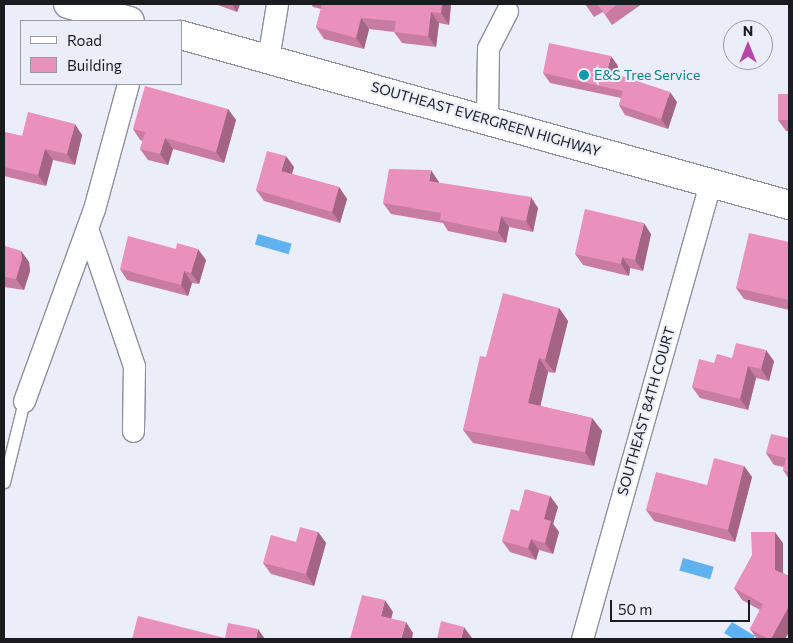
<!DOCTYPE html>
<html>
<head>
<meta charset="utf-8">
<style>
	body { margin:0 }
	#map { position:relative; width:793px; height:643px; overflow:hidden; background:#ebeef8; font-family:Commissioner,sans-serif }
	div>[style] { position:absolute }
	.water>* { inset:0; background:#5fb1ef; transform-origin:0 0 }
	.roads { filter:drop-shadow(1px 0 #8d9099) drop-shadow(-1px 0 #8d9099) drop-shadow(0 1px #8d9099) drop-shadow(0 -1px #8d9099) }
	.lane>* { height:11px; margin:-5.5px; padding:0 5.5px; transform-origin:5.5px; border-radius:5.5px; background:#fff }
	.street>* { height:21px; margin:-10.5px; padding:0 10.5px; transform-origin:10.5px; border-radius:10.5px; background:#fff }
	.secondary>* { height:28px; margin:-14px; padding:0 14px; transform-origin:14px; border-radius:14px; background:#fff }
	.wall>* { inset:0; background:#c97ca2 }
	.shaded-wall>* { inset:0; background:#a46584 }
	.building>* { inset:0; background:#ea90bc; transform-origin:0 0 }
	.dots>* { width:14px; height:14px; translate:-50% -50%; box-sizing:border-box; border:2px solid #ebeef8; border-radius:50% }
	span { translate:-50% -50%; white-space:nowrap; text-align:center; line-height:1.15; -webkit-text-stroke:4px #ebeef8; paint-order:stroke }
	.culture-label { font-size:14px; color:#0d838f }
	.left { translate:0 -50%; text-align:left }
	.street-label { font-size:14px; color:#1b1c20 }
	.frame { position:absolute; inset:0; border:5px solid #1b1c20; pointer-events:none }
	.legend { position:absolute; left:20px; top:20px; width:162px; height:65px; box-sizing:border-box; background:#ebeef8; border:1px solid #989aa2; margin:0; padding:6px 9px; list-style:none; font-size:15px; color:#1b1c20 }
	.legend li { display:flex; align-items:center; gap:10px; height:25px }
	.legend b { width:25px; border:1px solid #989aa2 }
	.north { position:absolute; left:723px; top:20px; width:50px; height:50px; box-sizing:border-box; background:#ebeef8; border:1px solid #989aa2; border-radius:50%; rotate:0deg; font-size:14px; font-weight:700; line-height:20px; text-align:center; color:#1b1c20 }
	.north::after { content:''; display:block; margin:auto; width:18px; height:22px; background:#b548a7; clip-path:polygon(50% 0,100% 100%,50% 72%,0 100%) }
	.scale { position:absolute; left:610px; top:600px; width:140px; height:22px; box-sizing:border-box; border:2px solid #1b1c20; border-top:0; padding-left:6px; font-size:15px; line-height:18px; white-space:nowrap; color:#1b1c20; -webkit-text-stroke:4px #ebeef8; paint-order:stroke }
</style>
</head>
<body>
<div id="map">
	<div class="water">
		<div style="left:258px;top:234px;width:35px;height:11px;rotate:16deg"></div>
		<div style="left:683px;top:558px;width:32px;height:13px;rotate:16deg"></div>
		<div style="clip-path:polygon(732px 622px,755px 636px,753px 639px,734px 639px,724px 633px)"></div>
	</div>
	<div class="roads">
		<div class="lane">
			<div style="left:4px;top:482px;width:83px;rotate:-76.1deg"></div>
		</div>
		<div class="street">
			<div style="left:268px;top:59px;width:56px;rotate:-80.7deg"></div>
			<div style="left:487px;top:119px;width:71px;rotate:-89.2deg"></div>
			<div style="left:488px;top:48px;width:42px;rotate:-62.8deg"></div>
			<div style="left:87px;top:228px;width:146px;rotate:71.2deg"></div>
			<div style="left:134px;top:366px;width:65px;rotate:90.9deg"></div>
			<div style="left:24px;top:401px;width:204px;rotate:-70deg"></div>
			<div style="left:94px;top:209px;width:130px;rotate:-74.8deg"></div>
			<div style="left:582px;top:639px;width:474px;rotate:-74.3deg"></div>
		</div>
		<div class="secondary">
			<div style="left:68px;top:4px;width:64px;rotate:15.3deg"></div>
			<div style="left:181px;top:35px;width:631px;rotate:15.62deg"></div>
		</div>
	</div>
	<div class="wall">
		<div style="clip-path:polygon(215px 4px,240px 4px,237px 12px)"></div>
		<div style="clip-path:polygon(311px 4px,451px 4px,449px 25px,439px 23px,436px 47px,402px 43px,394px 32px,369px 29px,364px 49px,324px 39px,316px 27px,321px 9px,313px 7px)"></div>
		<div style="clip-path:polygon(585px 4px,642px 4px,612px 25px,603px 12px,594px 17px)"></div>
		<div style="clip-path:polygon(618px 66px,616px 74px,677px 102px,668px 129px,625px 115px,619px 105px,621px 98px,550px 83px,543px 73px)"></div>
		<div style="clip-path:polygon(789px 94px,789px 131px,786px 131px,778px 120px)"></div>
		<div style="clip-path:polygon(228px 109px,236px 120px,224px 163px,173px 149px,168px 165px,148px 160px,140px 149px,143px 141px,140px 140px,133px 129px)"></div>
		<div style="clip-path:polygon(4px 132px,22px 136px,82px 135px,75px 165px,53px 160px,46px 186px,4px 176px)"></div>
		<div style="clip-path:polygon(294px 167px,292px 174px,339px 187px,347px 199px,340px 223px,264px 201px,256px 190px)"></div>
		<div style="clip-path:polygon(439px 182px,439px 183px,538px 208px,533px 232px,509px 227px,506px 243px,448px 231px,443px 223px,391px 214px,383px 203px)"></div>
		<div style="clip-path:polygon(651px 234px,643px 271px,630px 268px,629px 276px,583px 265px,575px 254px)"></div>
		<div style="clip-path:polygon(789px 242px,789px 310px,744px 299px,736px 288px)"></div>
		<div style="clip-path:polygon(4px 246px,21px 251px,29px 262px,30px 271px,24px 290px,4px 287px)"></div>
		<div style="clip-path:polygon(206px 260px,199px 284px,192px 283px,188px 296px,127px 280px,120px 269px)"></div>
		<div style="clip-path:polygon(559px 308px,568px 321px,555px 373px,548px 372px,540px 406px,592px 418px,602px 431px,594px 466px,473px 443px,463px 430px,486px 357px)"></div>
		<div style="clip-path:polygon(732px 358px,774px 361px,769px 381px,756px 378px,748px 410px,700px 398px,692px 387px,714px 363px)"></div>
		<div style="clip-path:polygon(789px 438px,789px 479px,783px 470px,784px 467px,774px 465px,766px 453px)"></div>
		<div style="clip-path:polygon(744px 466px,752px 477px,735px 542px,654px 521px,646px 510px,707px 485px)"></div>
		<div style="clip-path:polygon(550px 496px,558px 507px,553px 524px,559px 532px,553px 554px,539px 550px,536px 560px,510px 552px,502px 541px,519px 511px)"></div>
		<div style="clip-path:polygon(318px 532px,326px 543px,314px 586px,271px 574px,263px 563px,296px 542px)"></div>
		<div style="clip-path:polygon(783px 543px,783px 573px,789px 576px,789px 632px,785px 639px,757px 639px,750px 629px,760px 610px,742px 600px,734px 588px)"></div>
	</div>
	<div class="shaded-wall">
		<div style="clip-path:polygon(232px 4px,240px 4px,237px 12px)"></div>
		<div style="clip-path:polygon(442px 4px,451px 4px,449px 25px,441px 13px)"></div>
		<div style="clip-path:polygon(431px 12px,439px 23px,436px 47px,428px 36px)"></div>
		<div style="clip-path:polygon(361px 18px,369px 29px,364px 49px,356px 38px)"></div>
		<div style="clip-path:polygon(611px 56px,618px 66px,614px 81px,607px 71px)"></div>
		<div style="clip-path:polygon(670px 92px,677px 102px,668px 129px,661px 119px)"></div>
		<div style="clip-path:polygon(228px 109px,236px 120px,224px 163px,216px 152px)"></div>
		<div style="clip-path:polygon(75px 124px,82px 135px,75px 165px,67px 154px)"></div>
		<div style="clip-path:polygon(165px 138px,173px 149px,168px 165px,160px 154px)"></div>
		<div style="clip-path:polygon(45px 149px,53px 160px,46px 186px,38px 175px)"></div>
		<div style="clip-path:polygon(286px 156px,294px 167px,289px 182px,281px 171px)"></div>
		<div style="clip-path:polygon(431px 170px,439px 182px,437px 192px,429px 181px)"></div>
		<div style="clip-path:polygon(339px 187px,347px 199px,340px 223px,332px 212px)"></div>
		<div style="clip-path:polygon(531px 197px,538px 208px,533px 232px,526px 221px)"></div>
		<div style="clip-path:polygon(501px 216px,509px 227px,506px 243px,498px 232px)"></div>
		<div style="clip-path:polygon(644px 223px,651px 234px,643px 271px,635px 260px)"></div>
		<div style="clip-path:polygon(198px 249px,206px 260px,199px 284px,191px 273px)"></div>
		<div style="clip-path:polygon(21px 251px,29px 262px,30px 271px,24px 290px,16px 279px)"></div>
		<div style="clip-path:polygon(622px 257px,630px 268px,629px 276px,621px 264px)"></div>
		<div style="clip-path:polygon(184px 271px,192px 283px,188px 296px,181px 285px)"></div>
		<div style="clip-path:polygon(559px 308px,568px 321px,555px 373px,545px 360px)"></div>
		<div style="clip-path:polygon(766px 350px,774px 361px,769px 381px,761px 369px)"></div>
		<div style="clip-path:polygon(539px 358px,548px 372px,538px 417px,528px 403px)"></div>
		<div style="clip-path:polygon(748px 366px,756px 378px,748px 410px,740px 399px)"></div>
		<div style="clip-path:polygon(592px 418px,602px 431px,594px 466px,585px 452px)"></div>
		<div style="clip-path:polygon(744px 466px,752px 477px,735px 542px,728px 530px)"></div>
		<div style="clip-path:polygon(550px 496px,558px 507px,553px 524px,559px 532px,553px 554px,545px 543px,544px 519px)"></div>
		<div style="clip-path:polygon(318px 532px,326px 543px,314px 586px,306px 574px)"></div>
		<div style="clip-path:polygon(775px 532px,783px 543px,783px 581px,775px 570px)"></div>
		<div style="clip-path:polygon(531px 539px,539px 550px,536px 560px,528px 548px)"></div>
		<div style="clip-path:polygon(385px 600px,393px 612px,389px 627px,381px 616px)"></div>
		<div style="clip-path:polygon(789px 606px,789px 632px,785px 639px,771px 639px)"></div>
		<div style="clip-path:polygon(406px 622px,413px 633px,412px 639px,401px 639px)"></div>
		<div style="clip-path:polygon(464px 627px,472px 638px,472px 639px,461px 639px)"></div>
		<div style="clip-path:polygon(258px 629px,265px 639px,256px 639px)"></div>
	</div>
	<div class="building">
		<div style="clip-path:polygon(322px 4px,442px 4px,441px 13px,431px 12px,428px 36px,394px 32px,396px 21px,361px 18px,356px 38px,316px 27px)"></div>
		<div style="clip-path:polygon(597px 4px,618px 4px,605px 14px)"></div>
		<div style="clip-path:polygon(549px 43px,611px 56px,607px 71px,670px 92px,661px 119px,619px 105px,623px 91px,543px 73px)"></div>
		<div style="clip-path:polygon(145px 86px,228px 109px,216px 152px,165px 138px,160px 154px,140px 149px,145px 132px,133px 129px)"></div>
		<div style="left:778px;top:94px;width:11px;height:26px"></div>
		<div style="clip-path:polygon(28px 112px,75px 124px,67px 154px,45px 149px,38px 175px,4px 167px,4px 132px,22px 136px)"></div>
		<div style="clip-path:polygon(267px 151px,286px 156px,281px 171px,339px 187px,332px 212px,256px 190px)"></div>
		<div style="clip-path:polygon(389px 169px,431px 170px,429px 181px,531px 197px,526px 221px,501px 216px,498px 232px,440px 220px,441px 213px,383px 203px)"></div>
		<div style="clip-path:polygon(585px 209px,644px 223px,635px 260px,622px 257px,621px 264px,575px 254px)"></div>
		<div style="clip-path:polygon(749px 233px,789px 242px,789px 300px,736px 288px)"></div>
		<div style="clip-path:polygon(128px 236px,176px 249px,177px 243px,198px 249px,191px 273px,184px 271px,181px 285px,120px 269px)"></div>
		<div style="clip-path:polygon(4px 246px,21px 251px,22px 259px,16px 279px,4px 277px)"></div>
		<div style="clip-path:polygon(503px 293px,559px 308px,545px 360px,539px 358px,528px 403px,592px 418px,585px 452px,463px 430px,480px 356px,486px 357px)"></div>
		<div style="clip-path:polygon(736px 343px,766px 350px,761px 369px,748px 366px,740px 399px,692px 387px,699px 359px,714px 363px,717px 354px,732px 358px)"></div>
		<div style="clip-path:polygon(771px 434px,789px 438px,789px 472px,783px 470px,786px 458px,766px 453px)"></div>
		<div style="clip-path:polygon(714px 458px,744px 466px,728px 530px,646px 510px,656px 472px,707px 485px)"></div>
		<div style="clip-path:polygon(525px 489px,550px 496px,544px 519px,551px 521px,545px 543px,531px 539px,528px 548px,502px 541px,511px 509px,519px 511px)"></div>
		<div style="clip-path:polygon(300px 527px,318px 532px,306px 574px,263px 563px,271px 535px,296px 542px)"></div>
		<div style="clip-path:polygon(751px 532px,775px 532px,775px 570px,789px 576px,789px 606px,771px 639px,769px 639px,750px 629px,763px 604px,734px 588px,752px 555px)"></div>
		<div style="clip-path:polygon(362px 595px,385px 600px,381px 616px,406px 622px,401px 639px,350px 639px)"></div>
		<div style="clip-path:polygon(138px 616px,225px 638px,228px 623px,258px 629px,256px 639px,132px 639px)"></div>
		<div style="clip-path:polygon(441px 621px,464px 627px,461px 639px,437px 639px)"></div>
	</div>
	<div class="dots">
		<div style="left:584px;top:75px;background:#0f9aa8"></div>
	</div>
	<div class="culture-label">
		<span class="left" style="left:594px;top:75px">E&amp;S Tree Service</span>
	</div>
	<div class="street-label">
		<span style="left:486px;top:119px;rotate:16deg">SOUTHEAST EVERGREEN HIGHWAY</span>
		<span style="left:646px;top:411px;rotate:-74deg">SOUTHEAST 84TH COURT</span>
	</div>
	<div class="frame"></div>
	<ul class="legend">
	<li><b style="height:6px;background:#fff"></b>Road</li>
	<li><b style="height:14px;background:#ea90bc"></b>Building</li>
	</ul>
	<div class="north">N</div>
	<div class="scale">50 m</div>
</div>
</body>
</html>
